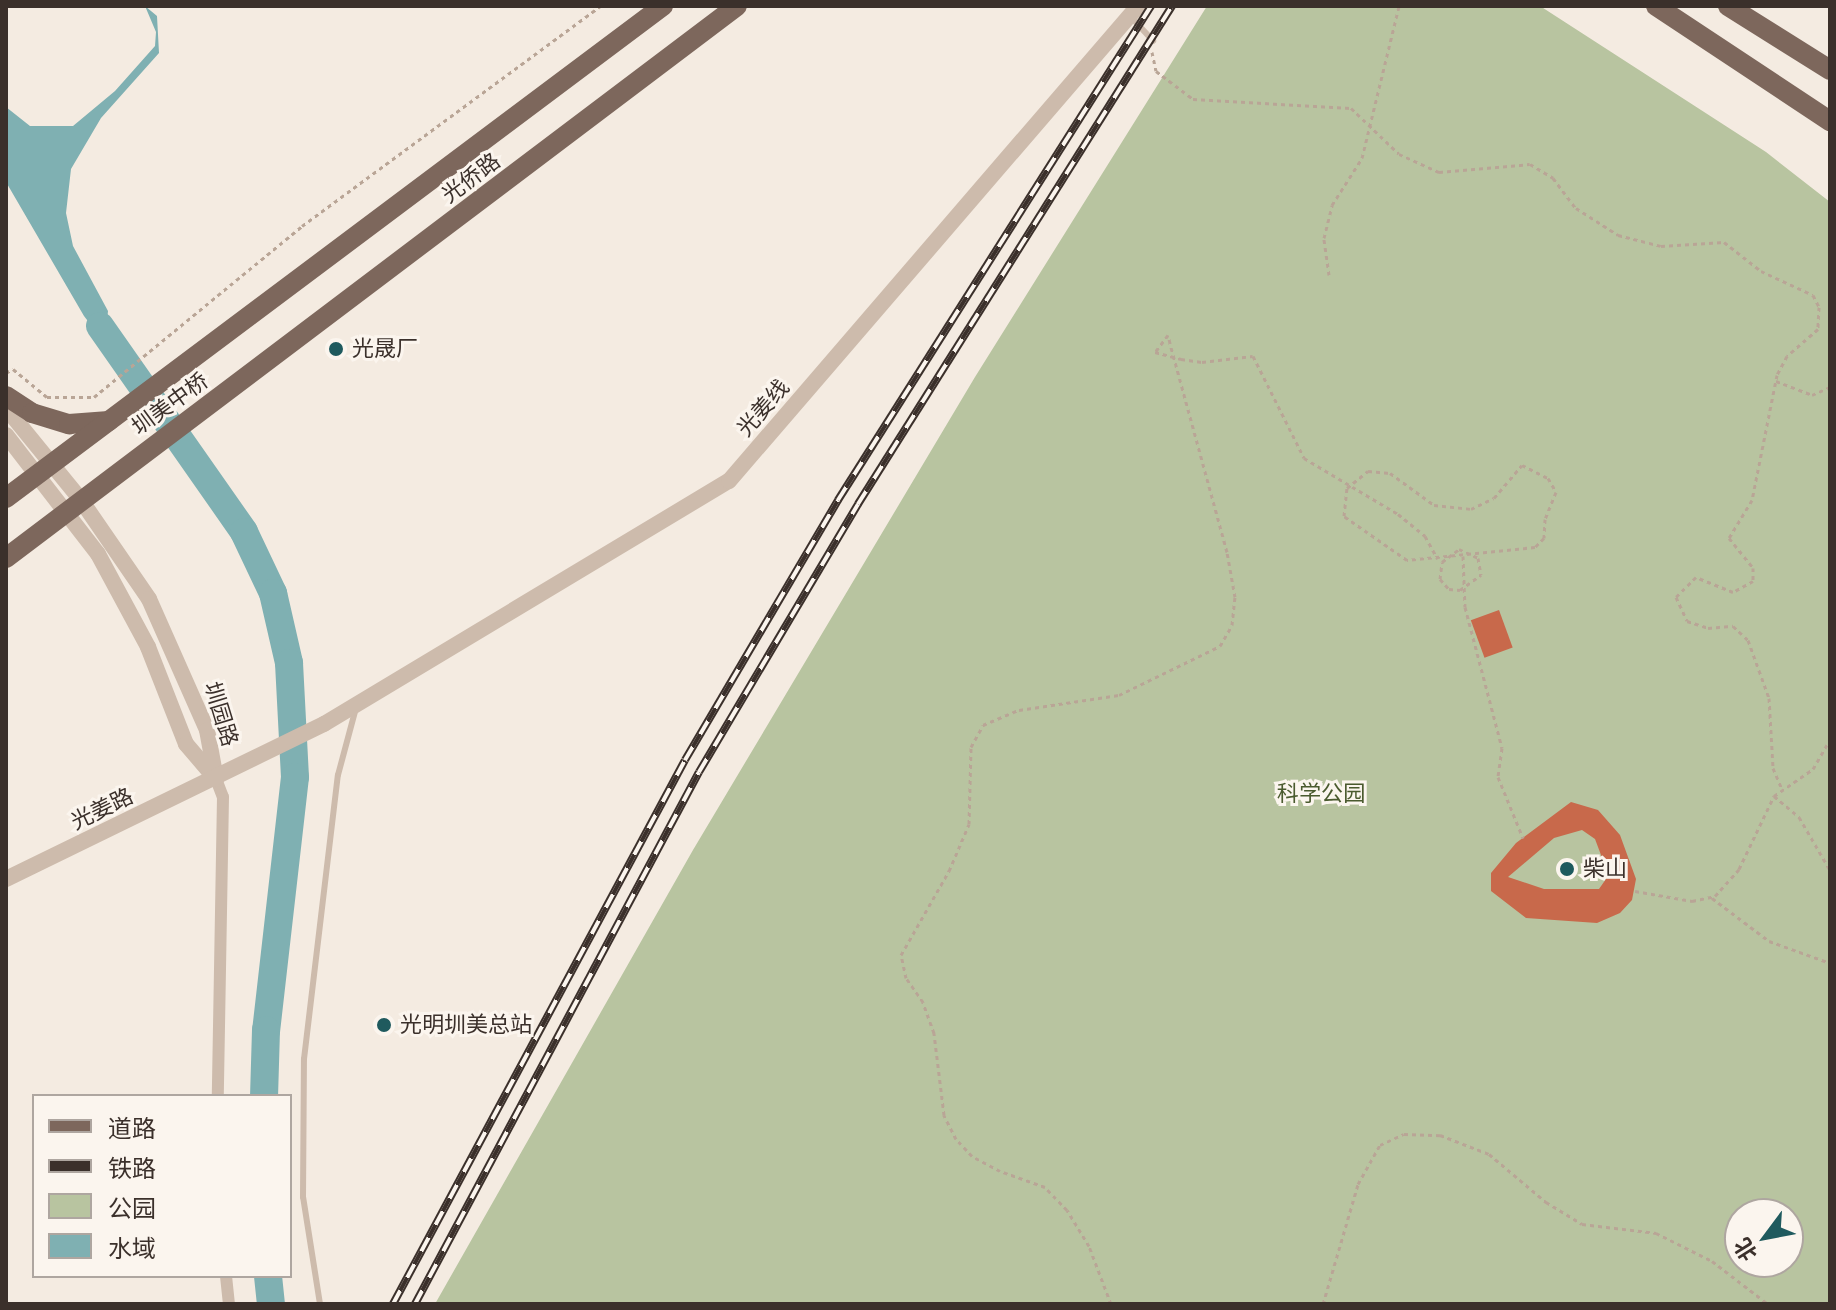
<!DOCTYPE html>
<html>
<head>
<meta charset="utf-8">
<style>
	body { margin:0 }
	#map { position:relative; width:1836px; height:1310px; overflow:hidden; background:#f4ebe1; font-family:"Asap Condensed","Noto Sans SC",sans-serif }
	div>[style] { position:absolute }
	.green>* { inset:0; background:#b8c4a0 }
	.water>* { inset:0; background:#7fb0b2 }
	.river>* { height:28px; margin:-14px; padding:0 14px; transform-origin:14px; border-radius:14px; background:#7fb0b2 }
	.building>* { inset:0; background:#c8694b; transform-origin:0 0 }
	.path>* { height:3px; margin-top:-1.5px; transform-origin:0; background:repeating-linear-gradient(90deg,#b9a596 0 4px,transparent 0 8px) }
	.service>* { height:6px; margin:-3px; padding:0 3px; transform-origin:3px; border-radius:3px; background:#cdbbac }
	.minor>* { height:12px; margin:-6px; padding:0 6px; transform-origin:6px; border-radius:6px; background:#cdbbac }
	.tertiary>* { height:16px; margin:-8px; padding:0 8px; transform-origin:8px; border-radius:8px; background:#cdbbac }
	.primary>* { height:20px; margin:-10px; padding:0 10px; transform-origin:10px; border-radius:10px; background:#7d675c }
	.rail>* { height:8px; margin-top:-4px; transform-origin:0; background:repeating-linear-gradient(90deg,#fbf5ee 0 15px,#3b302b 0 30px); box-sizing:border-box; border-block:2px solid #3b302b }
	.path-bridge>* { height:3px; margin-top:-1.5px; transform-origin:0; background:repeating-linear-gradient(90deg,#b9a596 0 4px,transparent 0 8px) }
	.dots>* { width:22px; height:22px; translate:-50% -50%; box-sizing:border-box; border:4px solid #fbf5ee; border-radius:50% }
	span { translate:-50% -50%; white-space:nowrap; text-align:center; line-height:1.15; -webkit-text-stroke:6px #fbf5ee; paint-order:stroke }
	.street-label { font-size:22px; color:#3b302b }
	.poi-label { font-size:22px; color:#3b302b }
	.left { translate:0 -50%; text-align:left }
	.park-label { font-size:22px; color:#4a5a2e }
	.frame { position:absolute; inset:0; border:8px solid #3b302b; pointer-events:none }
	.legend { position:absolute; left:32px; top:1094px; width:260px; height:184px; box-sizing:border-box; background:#fbf5ee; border:2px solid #aea6a0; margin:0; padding:10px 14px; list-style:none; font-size:24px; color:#3b302b }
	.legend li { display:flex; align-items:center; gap:16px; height:40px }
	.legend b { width:40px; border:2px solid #aea6a0 }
	.north { position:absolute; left:1724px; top:1198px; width:80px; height:80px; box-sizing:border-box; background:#fbf5ee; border:2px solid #aea6a0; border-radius:50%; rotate:238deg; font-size:22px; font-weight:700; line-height:32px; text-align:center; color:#3b302b }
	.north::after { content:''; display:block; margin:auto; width:28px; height:36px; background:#1f5a5e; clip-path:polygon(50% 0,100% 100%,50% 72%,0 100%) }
</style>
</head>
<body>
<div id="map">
	<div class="green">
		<div style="clip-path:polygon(evenodd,1207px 6px,1540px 6px,1766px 152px,1830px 202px,1830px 1304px,435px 1304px,693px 850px,975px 377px,1207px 6px,1740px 1214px,1788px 1214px,1788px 1262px,1740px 1262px,1740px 1214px)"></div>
	</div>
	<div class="water">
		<div style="clip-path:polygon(145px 6px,157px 16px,159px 53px,101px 118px,71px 169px,66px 213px,73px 246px,108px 311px,107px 322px,127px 350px,116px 358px,84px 316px,6px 182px,6px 107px,30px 126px,73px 126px,115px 91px,155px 46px,156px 32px)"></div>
	</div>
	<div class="river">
		<div style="left:100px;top:326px;width:251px;rotate:55deg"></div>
		<div style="left:244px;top:532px;width:68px;rotate:64.6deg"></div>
		<div style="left:273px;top:593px;width:72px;rotate:77.1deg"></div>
		<div style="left:289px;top:663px;width:114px;rotate:87deg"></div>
		<div style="left:295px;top:777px;width:255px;rotate:96.5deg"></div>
		<div style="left:266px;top:1030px;width:66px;rotate:91.7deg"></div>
		<div style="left:268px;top:1276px;width:28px;rotate:84deg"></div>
	</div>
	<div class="building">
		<div style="left:1499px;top:610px;width:40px;height:30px;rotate:70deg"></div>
		<div style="clip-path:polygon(evenodd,1571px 802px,1598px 810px,1620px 835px,1636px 879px,1632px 900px,1620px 913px,1597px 923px,1526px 918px,1491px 891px,1491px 873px,1516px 843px,1571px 802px,1582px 830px,1595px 839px,1604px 863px,1606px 879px,1599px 889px,1544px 889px,1508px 877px,1554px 838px,1582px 830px)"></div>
	</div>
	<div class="path">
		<div style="left:1152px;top:52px;width:19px;rotate:78deg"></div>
		<div style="left:1156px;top:71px;width:46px;rotate:37.1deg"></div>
		<div style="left:1193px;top:99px;width:158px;rotate:3.3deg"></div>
		<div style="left:1351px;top:108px;width:66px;rotate:43.8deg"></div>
		<div style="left:1399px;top:154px;width:44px;rotate:24.2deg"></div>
		<div style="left:1439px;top:172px;width:91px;rotate:-5deg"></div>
		<div style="left:1530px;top:164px;width:27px;rotate:31deg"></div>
		<div style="left:1553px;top:178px;width:38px;rotate:53deg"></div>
		<div style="left:1576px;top:208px;width:50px;rotate:32.7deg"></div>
		<div style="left:1618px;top:235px;width:44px;rotate:14.3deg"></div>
		<div style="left:1661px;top:246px;width:63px;rotate:-3.6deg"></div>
		<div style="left:1724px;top:242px;width:47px;rotate:38.1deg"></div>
		<div style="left:1761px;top:271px;width:57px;rotate:24.8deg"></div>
		<div style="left:1813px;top:295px;width:13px;rotate:63deg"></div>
		<div style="left:1819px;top:307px;width:22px;rotate:93deg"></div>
		<div style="left:1818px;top:329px;width:41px;rotate:138.9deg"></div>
		<div style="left:1787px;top:356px;width:21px;rotate:118deg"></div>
		<div style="left:1777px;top:375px;width:127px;rotate:101.3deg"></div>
		<div style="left:1752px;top:500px;width:44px;rotate:121.2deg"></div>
		<div style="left:1729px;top:538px;width:38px;rotate:51deg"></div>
		<div style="left:1753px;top:568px;width:13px;rotate:90deg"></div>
		<div style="left:1753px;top:581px;width:23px;rotate:151deg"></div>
		<div style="left:1733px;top:592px;width:40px;rotate:-158deg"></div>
		<div style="left:1696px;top:577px;width:28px;rotate:135deg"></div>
		<div style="left:1676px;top:597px;width:26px;rotate:65deg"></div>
		<div style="left:1687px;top:621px;width:22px;rotate:18deg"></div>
		<div style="left:1708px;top:628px;width:25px;rotate:-5deg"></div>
		<div style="left:1733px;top:626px;width:21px;rotate:43deg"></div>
		<div style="left:1748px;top:640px;width:62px;rotate:70.1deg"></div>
		<div style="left:1769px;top:698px;width:70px;rotate:86.7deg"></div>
		<div style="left:1773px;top:768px;width:23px;rotate:67deg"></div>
		<div style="left:1329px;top:275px;width:37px;rotate:-98deg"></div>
		<div style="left:1324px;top:238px;width:34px;rotate:-76deg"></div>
		<div style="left:1332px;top:205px;width:56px;rotate:-57.4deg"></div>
		<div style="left:1362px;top:158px;width:156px;rotate:-76.3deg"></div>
		<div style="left:1181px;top:359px;width:21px;rotate:8deg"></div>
		<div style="left:1202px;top:362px;width:51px;rotate:-6.7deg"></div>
		<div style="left:1253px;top:356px;width:114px;rotate:63.4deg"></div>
		<div style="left:1304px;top:458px;width:109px;rotate:30.8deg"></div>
		<div style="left:1398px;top:514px;width:35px;rotate:39deg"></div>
		<div style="left:1425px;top:536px;width:26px;rotate:61deg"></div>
		<div style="left:6px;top:373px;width:8px;rotate:-30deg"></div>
		<div style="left:13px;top:369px;width:44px;rotate:39.5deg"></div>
		<div style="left:47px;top:397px;width:47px"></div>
		<div style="left:94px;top:397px;width:269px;rotate:-39.4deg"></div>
		<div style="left:302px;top:226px;width:370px;rotate:-36.4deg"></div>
		<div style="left:1776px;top:381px;width:39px;rotate:21deg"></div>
		<div style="left:1812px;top:395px;width:20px;rotate:-24deg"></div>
		<div style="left:1463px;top:556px;width:51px;rotate:87.8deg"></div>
		<div style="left:1465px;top:607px;width:146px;rotate:75.3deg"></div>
		<div style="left:1502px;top:748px;width:29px;rotate:98deg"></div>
		<div style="left:1498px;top:777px;width:66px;rotate:67.7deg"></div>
		<div style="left:1440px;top:579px;width:13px;rotate:48deg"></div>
		<div style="left:1449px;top:589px;width:11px;rotate:5deg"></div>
		<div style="left:1460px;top:590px;width:26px;rotate:-36deg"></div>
		<div style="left:1774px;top:796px;width:33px;rotate:40deg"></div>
		<div style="left:1799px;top:817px;width:61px;rotate:59.7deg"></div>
		<div style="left:1635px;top:891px;width:58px;rotate:10deg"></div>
		<div style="left:1692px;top:901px;width:24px;rotate:-12deg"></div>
		<div style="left:1715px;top:896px;width:36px;rotate:-48deg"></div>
		<div style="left:1739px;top:869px;width:81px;rotate:-64.4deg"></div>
		<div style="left:1774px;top:796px;width:47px;rotate:-34.7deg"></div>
		<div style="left:1813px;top:769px;width:34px;rotate:-60deg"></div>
		<div style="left:1712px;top:898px;width:71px;rotate:37deg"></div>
		<div style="left:1769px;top:941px;width:65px;rotate:19.8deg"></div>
		<div style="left:1111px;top:1304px;width:62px;rotate:-110.8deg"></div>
		<div style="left:1089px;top:1246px;width:42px;rotate:-121.4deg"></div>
		<div style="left:1067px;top:1210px;width:32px;rotate:-134deg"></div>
		<div style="left:1045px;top:1187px;width:48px;rotate:-160.4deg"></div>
		<div style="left:1000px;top:1171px;width:32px;rotate:-152deg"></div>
		<div style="left:972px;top:1156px;width:23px;rotate:-133deg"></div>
		<div style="left:956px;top:1139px;width:27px;rotate:-117deg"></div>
		<div style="left:944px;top:1115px;width:83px;rotate:-97deg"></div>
		<div style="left:934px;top:1033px;width:33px;rotate:-110deg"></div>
		<div style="left:923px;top:1002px;width:29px;rotate:-125deg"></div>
		<div style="left:906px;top:978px;width:24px;rotate:-102deg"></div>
		<div style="left:901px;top:955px;width:97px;rotate:-60.3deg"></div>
		<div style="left:949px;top:871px;width:51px;rotate:-66.9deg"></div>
		<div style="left:969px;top:824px;width:77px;rotate:-88.5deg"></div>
		<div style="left:971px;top:747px;width:25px;rotate:-61deg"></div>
		<div style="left:983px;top:725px;width:39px;rotate:-23deg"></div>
		<div style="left:1019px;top:710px;width:101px;rotate:-8.5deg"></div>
		<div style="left:1119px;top:695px;width:112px;rotate:-25.9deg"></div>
		<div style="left:1220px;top:646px;width:24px;rotate:-60deg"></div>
		<div style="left:1232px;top:625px;width:28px;rotate:-84deg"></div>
		<div style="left:1235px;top:597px;width:46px;rotate:-100.1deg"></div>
		<div style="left:1227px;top:552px;width:217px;rotate:-105.3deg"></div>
		<div style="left:1323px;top:1304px;width:125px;rotate:-73.7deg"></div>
		<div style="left:1358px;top:1184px;width:45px;rotate:-60.6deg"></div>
		<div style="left:1380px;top:1145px;width:26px;rotate:-25deg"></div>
		<div style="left:1404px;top:1134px;width:36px;rotate:2deg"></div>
		<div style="left:1440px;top:1135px;width:53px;rotate:21.2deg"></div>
		<div style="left:1489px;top:1154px;width:75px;rotate:40.1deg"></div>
		<div style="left:1546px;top:1202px;width:42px;rotate:31.4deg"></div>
		<div style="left:1582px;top:1224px;width:75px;rotate:6.9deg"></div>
		<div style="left:1656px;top:1233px;width:63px;rotate:26.6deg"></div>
		<div style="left:1712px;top:1261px;width:71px;rotate:37.5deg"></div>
	</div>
	<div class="service">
		<div style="left:1130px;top:16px;width:34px;rotate:47deg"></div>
		<div style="left:320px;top:1304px;width:108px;rotate:-99deg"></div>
		<div style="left:303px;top:1197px;width:138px;rotate:-89.6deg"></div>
		<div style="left:304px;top:1059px;width:286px;rotate:-83.2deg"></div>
		<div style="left:338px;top:775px;width:69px;rotate:-75deg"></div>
	</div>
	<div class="minor">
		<div style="left:216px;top:779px;width:19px;rotate:69deg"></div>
		<div style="left:223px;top:797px;width:299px;rotate:91deg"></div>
		<div style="left:226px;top:1276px;width:28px;rotate:84deg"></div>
	</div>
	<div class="tertiary">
		<div style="left:6px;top:408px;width:119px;rotate:50.8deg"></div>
		<div style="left:81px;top:500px;width:120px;rotate:55.5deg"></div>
		<div style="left:149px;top:599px;width:143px;rotate:66.1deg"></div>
		<div style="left:207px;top:730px;width:50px;rotate:79.6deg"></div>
		<div style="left:6px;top:435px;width:150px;rotate:52.3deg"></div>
		<div style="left:98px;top:554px;width:106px;rotate:61.7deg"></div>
		<div style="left:148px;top:647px;width:104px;rotate:68.6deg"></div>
		<div style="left:186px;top:744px;width:45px;rotate:49.5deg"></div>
		<div style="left:6px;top:879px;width:354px;rotate:-26deg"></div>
		<div style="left:324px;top:724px;width:472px;rotate:-31deg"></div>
		<div style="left:729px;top:481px;width:627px;rotate:-49.27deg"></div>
	</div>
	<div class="primary">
		<div style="left:1656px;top:6px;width:209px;rotate:33.5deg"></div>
		<div style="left:1728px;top:6px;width:120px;rotate:32.1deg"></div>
		<div style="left:6px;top:396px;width:31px;rotate:33deg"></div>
		<div style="left:32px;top:413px;width:39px;rotate:17deg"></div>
		<div style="left:69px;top:424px;width:40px;rotate:-4.3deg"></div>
		<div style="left:6px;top:498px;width:821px;rotate:-36.83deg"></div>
		<div style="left:6px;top:558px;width:916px;rotate:-37.06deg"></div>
	</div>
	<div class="rail">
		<div style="left:393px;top:1304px;width:617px;rotate:-61.77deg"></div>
		<div style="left:685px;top:760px;width:302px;rotate:-59.5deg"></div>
		<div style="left:838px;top:500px;width:585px;rotate:-57.64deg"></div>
		<div style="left:415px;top:1304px;width:603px;rotate:-61.91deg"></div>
		<div style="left:699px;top:772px;width:312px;rotate:-59.3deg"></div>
		<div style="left:858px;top:504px;width:589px;rotate:-57.77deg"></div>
	</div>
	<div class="path-bridge">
		<div style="left:1170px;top:343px;width:8px;rotate:-104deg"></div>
		<div style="left:1168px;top:335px;width:21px;rotate:127deg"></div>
		<div style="left:1155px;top:352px;width:27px;rotate:15deg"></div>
		<div style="left:1522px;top:465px;width:29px;rotate:27deg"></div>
		<div style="left:1548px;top:478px;width:16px;rotate:60deg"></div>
		<div style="left:1556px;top:492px;width:29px;rotate:112deg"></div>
		<div style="left:1545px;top:519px;width:19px;rotate:93deg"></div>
		<div style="left:1544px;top:538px;width:13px;rotate:135deg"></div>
		<div style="left:1535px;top:547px;width:129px;rotate:174.2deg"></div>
		<div style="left:1407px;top:560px;width:77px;rotate:-145.1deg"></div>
		<div style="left:1344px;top:516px;width:28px;rotate:-84deg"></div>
		<div style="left:1347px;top:488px;width:27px;rotate:-39deg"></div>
		<div style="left:1368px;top:471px;width:22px;rotate:5deg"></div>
		<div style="left:1390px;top:473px;width:54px;rotate:36deg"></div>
		<div style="left:1434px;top:505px;width:37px;rotate:6deg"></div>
		<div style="left:1471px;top:509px;width:25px;rotate:-26deg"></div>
		<div style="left:1494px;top:498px;width:43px;rotate:-49.7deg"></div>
		<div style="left:1440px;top:579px;width:17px;rotate:-83deg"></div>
		<div style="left:1442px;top:562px;width:21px;rotate:-37deg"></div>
		<div style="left:1459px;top:549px;width:21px;rotate:25deg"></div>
		<div style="left:1478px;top:558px;width:17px;rotate:80deg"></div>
	</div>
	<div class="dots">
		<div style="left:336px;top:349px;background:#1f5a5e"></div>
		<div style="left:1567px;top:869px;background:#1f5a5e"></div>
		<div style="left:384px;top:1025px;background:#1f5a5e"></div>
	</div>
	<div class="street-label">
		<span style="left:471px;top:178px;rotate:-37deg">光侨路</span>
		<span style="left:170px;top:404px;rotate:-36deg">圳美中桥</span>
		<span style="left:763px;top:408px;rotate:-49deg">光姜线</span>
		<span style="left:221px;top:714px;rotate:73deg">圳园路</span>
		<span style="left:102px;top:809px;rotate:-26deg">光姜路</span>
	</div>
	<div class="poi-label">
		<span class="left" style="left:352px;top:349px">光晟厂</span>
		<span class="left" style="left:1583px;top:869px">柴山</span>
		<span class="left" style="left:400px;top:1025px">光明圳美总站</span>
	</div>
	<div class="park-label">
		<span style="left:1321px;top:794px">科学公园</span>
	</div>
	<div class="frame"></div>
	<ul class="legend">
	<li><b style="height:10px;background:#7d675c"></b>道路</li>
	<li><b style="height:10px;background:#3b302b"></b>铁路</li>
	<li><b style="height:22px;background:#b8c4a0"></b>公园</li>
	<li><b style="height:22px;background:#7fb0b2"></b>水域</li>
	</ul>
	<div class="north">北</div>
</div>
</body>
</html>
